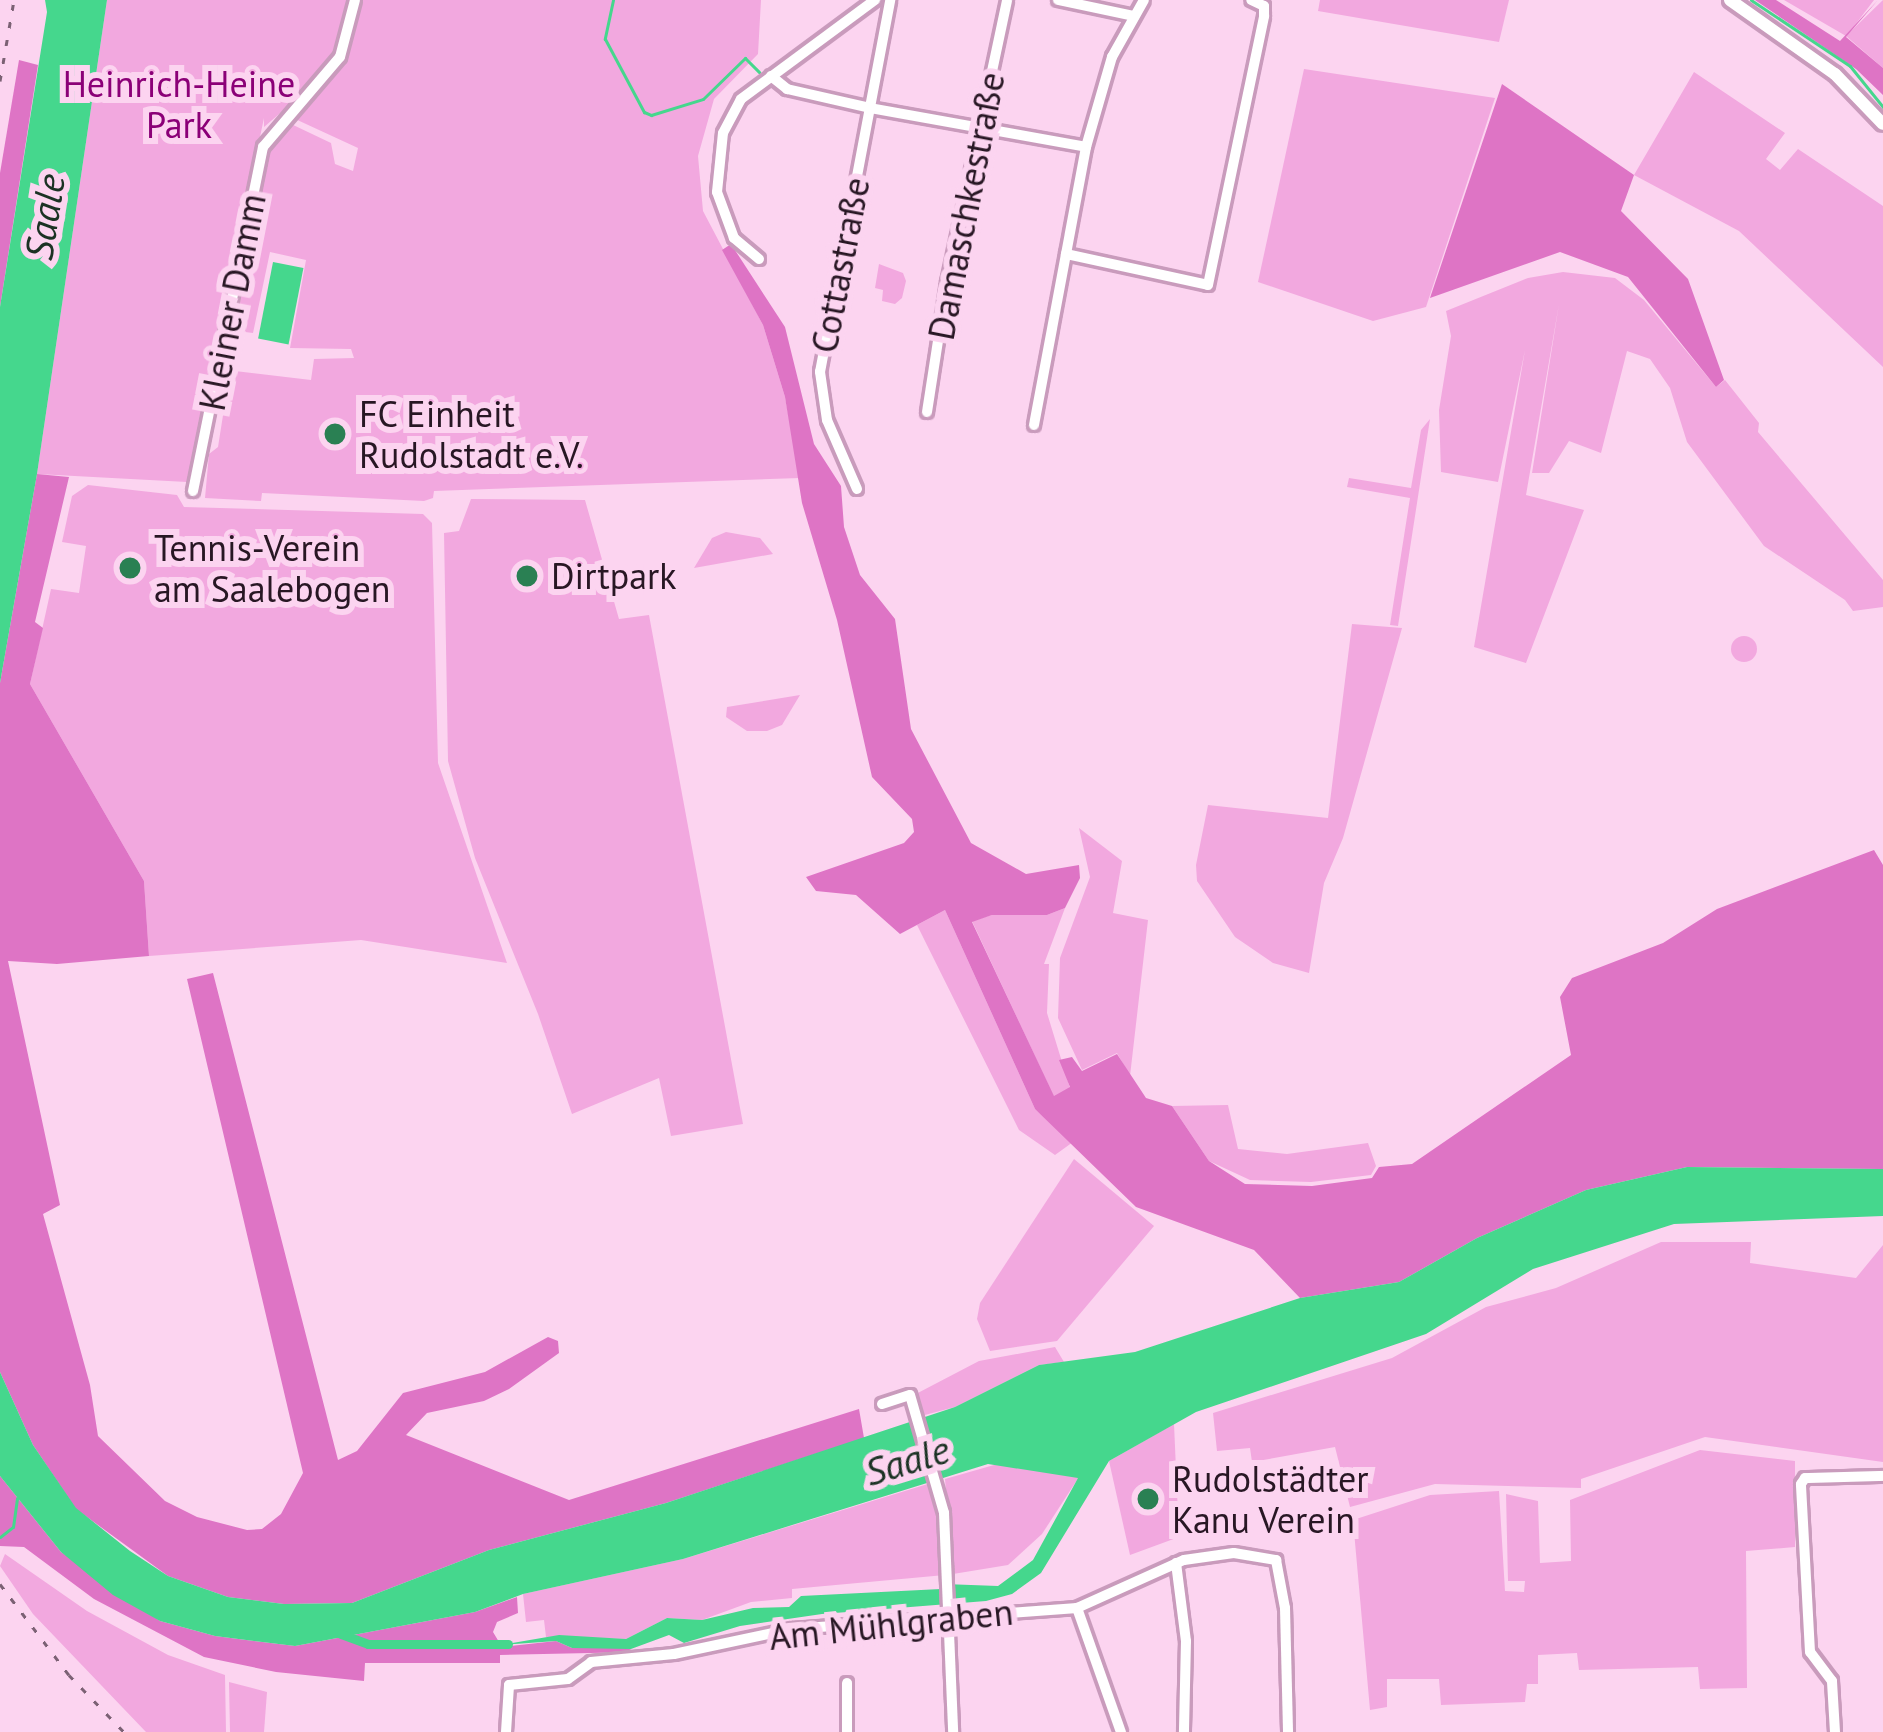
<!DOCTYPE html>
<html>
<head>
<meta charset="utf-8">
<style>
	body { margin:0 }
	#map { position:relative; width:1883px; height:1732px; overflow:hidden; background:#fcd4f0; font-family:"PT Sans",sans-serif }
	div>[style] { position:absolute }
	.green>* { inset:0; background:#f2a8df }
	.round { border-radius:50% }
	.forest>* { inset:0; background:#de74c5 }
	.water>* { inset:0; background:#45d78d; transform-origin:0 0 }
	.stream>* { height:3px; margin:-1.5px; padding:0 1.5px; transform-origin:1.5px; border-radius:1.5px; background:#45d78d }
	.canal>* { height:9px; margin:-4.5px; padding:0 4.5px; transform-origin:4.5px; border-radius:4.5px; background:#45d78d }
	.roads { filter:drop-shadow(3px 0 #c99bbc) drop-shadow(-3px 0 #c99bbc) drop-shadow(0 3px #c99bbc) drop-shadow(0 -3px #c99bbc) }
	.minor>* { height:10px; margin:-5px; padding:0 5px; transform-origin:5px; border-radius:5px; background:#fff }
	.tertiary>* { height:12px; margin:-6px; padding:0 6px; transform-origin:6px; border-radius:6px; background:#fff }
	.rail>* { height:3px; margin-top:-1.5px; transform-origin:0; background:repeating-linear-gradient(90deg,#7b6174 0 6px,transparent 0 18px) }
	.dots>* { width:33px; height:33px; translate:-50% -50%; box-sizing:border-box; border:6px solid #fcd4f0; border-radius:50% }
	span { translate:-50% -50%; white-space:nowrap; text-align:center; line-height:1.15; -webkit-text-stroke:12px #fcd4f0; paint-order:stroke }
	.park-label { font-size:36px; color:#8b0077 }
	.street-label { font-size:36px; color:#281724 }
	.poi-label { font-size:36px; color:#281724 }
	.left { translate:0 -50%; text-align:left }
	.water-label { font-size:39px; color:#1b3224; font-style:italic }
</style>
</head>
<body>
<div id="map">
	<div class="green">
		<div style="clip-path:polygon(107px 0,350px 0,335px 54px,308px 89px,264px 127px,264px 118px,187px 482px,37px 474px)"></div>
		<div style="clip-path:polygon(361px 0,761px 0,758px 54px,714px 99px,698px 156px,703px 211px,763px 325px,785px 397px,800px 478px,434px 491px,433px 498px,424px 501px,262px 493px,261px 501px,205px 498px,209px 454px,218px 447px,224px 409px,217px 400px,224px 359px,235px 361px,235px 371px,311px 380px,314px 359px,354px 358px,351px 349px,290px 348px,306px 260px,270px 252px,253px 333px,229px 330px,269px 145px,289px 123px,331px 143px,335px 164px,353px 171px,358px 148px,293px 118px,345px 60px)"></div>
		<div style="clip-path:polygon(1320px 0,1509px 0,1499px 42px,1318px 11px)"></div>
		<div style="clip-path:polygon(1784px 0,1874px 0,1849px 33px,1883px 0,1883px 68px,1846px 36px)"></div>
		<div style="clip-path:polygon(1304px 69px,1495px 98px,1426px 307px,1373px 321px,1258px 282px)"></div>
		<div style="clip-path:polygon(1694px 72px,1785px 133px,1766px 159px,1780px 170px,1798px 149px,1883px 206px,1883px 367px,1739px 231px,1634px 175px)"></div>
		<div style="clip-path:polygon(879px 264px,903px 273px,906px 281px,902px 298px,895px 304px,882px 301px,883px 290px,875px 288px)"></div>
		<div style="clip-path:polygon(1563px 272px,1615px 278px,1644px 300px,1716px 387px,1725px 380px,1759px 423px,1758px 432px,1883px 580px,1883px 607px,1853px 611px,1845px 600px,1764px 546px,1687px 442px,1670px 388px,1650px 359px,1627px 351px,1601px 453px,1569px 441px,1549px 473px,1532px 473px,1559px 304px,1526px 495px,1584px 510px,1526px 663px,1474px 647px,1525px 350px,1498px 482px,1441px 472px,1439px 410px,1451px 336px,1446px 311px,1528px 278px)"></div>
		<div style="clip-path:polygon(1430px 419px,1398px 626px,1390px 625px,1410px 498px,1347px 487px,1349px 478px,1411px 488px,1421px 430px)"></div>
		<div style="clip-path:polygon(88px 485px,177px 495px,184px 507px,423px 514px,432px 523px,438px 763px,507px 963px,361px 940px,149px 956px,144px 881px,30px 684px,51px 589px,79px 593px,86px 546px,62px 542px,72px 496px)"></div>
		<div style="clip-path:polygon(471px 499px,585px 500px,619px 619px,649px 615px,743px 1124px,671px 1136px,659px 1078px,572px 1114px,538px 1014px,475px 858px,448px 761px,444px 533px,459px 531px)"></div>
		<div style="clip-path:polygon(726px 532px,760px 538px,773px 554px,694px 568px,712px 538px)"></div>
		<div style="clip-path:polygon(1352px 624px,1402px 628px,1343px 838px,1324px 883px,1309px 973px,1273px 963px,1235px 937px,1197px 881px,1196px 865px,1208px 805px,1328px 818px)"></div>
		<div class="round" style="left:1731px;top:636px;width:26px;height:26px"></div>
		<div style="clip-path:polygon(800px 695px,782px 725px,767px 731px,747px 731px,726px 717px,727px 707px)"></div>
		<div style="clip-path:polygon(1079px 828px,1122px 861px,1113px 913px,1148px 920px,1130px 1076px,1117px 1053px,1082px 1070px,1058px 1018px,1060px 958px,1090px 877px)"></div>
		<div style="clip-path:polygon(1065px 908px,1044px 964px,1049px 964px,1047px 1013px,1070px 1088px,1054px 1097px,972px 921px,992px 915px,1047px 915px)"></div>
		<div style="clip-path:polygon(945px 910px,1035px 1109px,1073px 1142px,1055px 1155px,1019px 1130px,917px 925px)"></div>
		<div style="clip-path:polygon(1228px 1105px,1238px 1149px,1287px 1154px,1368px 1143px,1376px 1166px,1371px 1175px,1311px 1182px,1250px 1180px,1209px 1161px,1172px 1106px)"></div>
		<div style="clip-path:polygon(1074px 1159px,1154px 1226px,1057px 1341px,990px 1351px,977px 1319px,980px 1303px)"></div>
		<div style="clip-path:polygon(1661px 1242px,1751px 1242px,1750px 1263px,1856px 1278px,1883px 1245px,1883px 1462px,1705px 1437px,1581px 1479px,1581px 1488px,1435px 1484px,1350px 1507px,1335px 1447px,1252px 1462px,1250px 1448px,1217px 1451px,1213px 1413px,1392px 1358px,1486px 1307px,1556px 1288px)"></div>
		<div style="clip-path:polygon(1055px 1347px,1064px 1362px,1039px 1365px,955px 1407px,921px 1416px,912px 1396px,979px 1361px)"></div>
		<div style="clip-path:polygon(1174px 1424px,1179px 1537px,1130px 1555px,1109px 1461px)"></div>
		<div style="clip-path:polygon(1700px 1450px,1795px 1461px,1795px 1547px,1746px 1551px,1747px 1688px,1700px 1689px,1698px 1667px,1579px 1670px,1577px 1653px,1538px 1655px,1538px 1684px,1527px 1684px,1525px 1702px,1441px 1705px,1439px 1679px,1387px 1679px,1387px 1707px,1370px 1710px,1353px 1520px,1430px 1495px,1499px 1491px,1505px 1591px,1524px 1592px,1525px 1581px,1508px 1581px,1506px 1494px,1538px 1501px,1540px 1563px,1571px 1561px,1570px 1500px)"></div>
		<div style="clip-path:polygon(1001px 1463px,1079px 1477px,1042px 1534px,1008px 1565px,953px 1574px,945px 1479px)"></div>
		<div style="clip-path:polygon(931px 1483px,940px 1512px,945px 1575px,792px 1589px,792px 1598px,751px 1602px,702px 1620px,667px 1618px,626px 1639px,546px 1637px,544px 1620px,526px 1622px,523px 1594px,683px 1559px)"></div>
		<div style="clip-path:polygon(5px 1554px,87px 1611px,168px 1655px,225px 1675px,226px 1732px,146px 1732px,33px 1614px,0 1566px)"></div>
		<div style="clip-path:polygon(229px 1682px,267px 1692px,264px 1732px,230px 1732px)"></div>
	</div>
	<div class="forest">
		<div style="clip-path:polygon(1755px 0,1776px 0,1840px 41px,1878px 0,1846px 37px,1883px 68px,1883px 95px,1856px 69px)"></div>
		<div style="clip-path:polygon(19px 60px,38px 65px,0 307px,0 173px)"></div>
		<div style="clip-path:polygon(1502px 84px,1634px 175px,1621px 211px,1688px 279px,1724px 380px,1716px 387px,1628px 277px,1560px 252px,1430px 298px)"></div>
		<div style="clip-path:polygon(731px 244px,785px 327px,814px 444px,841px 486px,844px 527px,860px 575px,895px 619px,911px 729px,971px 843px,1026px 874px,1079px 865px,1080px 878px,1065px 908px,1047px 915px,992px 915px,972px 922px,1054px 1096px,1070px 1087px,1059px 1060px,1072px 1057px,1082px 1071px,1117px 1054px,1146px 1098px,1172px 1106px,1209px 1161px,1245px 1184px,1312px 1186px,1372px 1178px,1379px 1167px,1412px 1164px,1571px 1055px,1560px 997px,1572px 978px,1663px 943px,1717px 909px,1874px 850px,1883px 865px,1883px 1169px,1687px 1167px,1586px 1190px,1477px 1238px,1399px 1282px,1300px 1298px,1254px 1250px,1136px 1207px,1035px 1109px,945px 910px,900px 934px,856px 895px,816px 891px,806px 877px,904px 843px,914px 832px,912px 819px,872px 777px,837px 620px,802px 503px,785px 397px,763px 325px,722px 250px)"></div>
		<div style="clip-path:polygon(37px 474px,69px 477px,35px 622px,43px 628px,30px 684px,144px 881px,149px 956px,57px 964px,8px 961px,60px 1205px,43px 1214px,90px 1385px,98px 1436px,165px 1501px,197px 1517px,247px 1530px,262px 1529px,281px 1514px,303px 1473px,187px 979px,213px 973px,338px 1460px,357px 1451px,403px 1393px,485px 1372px,548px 1337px,558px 1341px,559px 1353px,509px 1389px,484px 1401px,427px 1413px,406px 1435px,569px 1500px,859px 1409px,864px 1438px,666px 1503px,489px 1550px,352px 1603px,284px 1604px,228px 1597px,168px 1576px,76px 1509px,33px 1445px,0 1372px,0 683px)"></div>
		<div style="clip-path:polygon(0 1476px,61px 1552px,160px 1621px,215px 1636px,295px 1646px,475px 1612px,517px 1597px,518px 1613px,497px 1622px,493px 1632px,502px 1647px,556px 1641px,572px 1648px,619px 1645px,637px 1652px,500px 1655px,500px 1663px,365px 1663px,364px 1681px,276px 1672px,204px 1657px,94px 1599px,24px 1547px,0 1546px)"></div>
	</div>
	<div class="water">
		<div style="clip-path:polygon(45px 0,107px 0,37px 474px,0 683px,0 307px,47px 12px)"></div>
		<div style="left:273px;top:262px;width:31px;height:78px;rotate:11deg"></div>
		<div style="clip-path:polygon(1687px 1167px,1883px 1169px,1883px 1216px,1674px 1224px,1533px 1269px,1426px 1334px,1196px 1412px,1109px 1461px,1041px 1573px,1012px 1594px,986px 1601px,822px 1614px,740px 1626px,684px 1643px,669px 1635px,631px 1649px,572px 1648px,556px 1641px,500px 1645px,559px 1635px,626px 1639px,667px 1618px,702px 1620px,753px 1608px,789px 1607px,801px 1596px,941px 1589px,944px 1584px,998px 1586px,1033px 1560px,1078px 1478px,988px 1464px,683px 1559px,523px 1594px,475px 1612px,295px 1646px,215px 1636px,160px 1621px,113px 1595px,61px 1552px,0 1476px,0 1372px,33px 1445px,76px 1508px,130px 1551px,168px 1576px,228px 1597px,284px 1604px,352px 1603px,489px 1550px,666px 1503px,955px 1407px,1039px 1365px,1135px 1352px,1300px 1298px,1399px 1282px,1477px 1238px,1586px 1190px)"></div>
	</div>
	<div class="stream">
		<div style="left:613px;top:0;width:40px;rotate:102deg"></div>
		<div style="left:605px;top:39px;width:83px;rotate:61.9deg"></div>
		<div style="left:644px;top:112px;width:8px;rotate:23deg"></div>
		<div style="left:651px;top:115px;width:54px;rotate:-17.1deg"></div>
		<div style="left:703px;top:99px;width:59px;rotate:-44.3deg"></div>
		<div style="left:745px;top:58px;width:20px;rotate:45deg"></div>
		<div style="left:1751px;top:0;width:119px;rotate:33.7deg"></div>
		<div style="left:1850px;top:66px;width:53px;rotate:51.2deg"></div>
		<div style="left:0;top:1537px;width:16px;rotate:-38deg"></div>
		<div style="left:13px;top:1527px;width:29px;rotate:-82deg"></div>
	</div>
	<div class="canal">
		<div style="left:341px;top:1634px;width:29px;rotate:20deg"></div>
		<div style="left:368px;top:1644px;width:140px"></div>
	</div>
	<div class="roads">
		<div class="minor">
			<div style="left:1058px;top:0;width:78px;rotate:11.9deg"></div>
			<div style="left:771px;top:76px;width:21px;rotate:39deg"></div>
			<div style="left:787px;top:89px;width:85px;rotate:12.9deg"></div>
			<div style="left:870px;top:108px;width:219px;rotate:10.2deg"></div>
			<div style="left:1066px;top:254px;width:145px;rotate:12.3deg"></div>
			<div style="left:1208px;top:285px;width:275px;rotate:-78.2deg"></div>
			<div style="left:1264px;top:16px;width:10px;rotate:-90deg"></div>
			<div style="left:1264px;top:6px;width:14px;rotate:-155deg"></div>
			<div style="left:759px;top:259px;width:33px;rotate:-140deg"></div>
			<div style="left:734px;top:238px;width:49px;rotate:-110.3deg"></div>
			<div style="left:717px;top:192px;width:59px;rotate:-84.2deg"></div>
			<div style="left:723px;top:133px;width:38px;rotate:-62deg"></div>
			<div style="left:741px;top:99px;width:167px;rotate:-36.5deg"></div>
			<div style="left:927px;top:412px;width:131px;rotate:-81.2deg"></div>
			<div style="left:947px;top:283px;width:289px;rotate:-78deg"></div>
			<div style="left:1034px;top:425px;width:283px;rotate:-79.4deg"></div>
			<div style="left:1086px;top:147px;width:94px;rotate:-73.9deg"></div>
			<div style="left:1112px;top:57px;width:65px;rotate:-60.7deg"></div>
			<div style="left:857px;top:489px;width:75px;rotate:-113.5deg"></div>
			<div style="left:827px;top:420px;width:49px;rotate:-98.3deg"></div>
			<div style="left:820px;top:372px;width:379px;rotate:-79.3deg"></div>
			<div style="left:193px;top:491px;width:351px;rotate:-78.5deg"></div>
			<div style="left:263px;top:147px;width:118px;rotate:-49.5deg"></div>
			<div style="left:340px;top:57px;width:59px;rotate:-75.3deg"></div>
			<div style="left:882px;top:1404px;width:29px;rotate:-18deg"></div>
			<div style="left:910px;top:1395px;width:123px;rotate:73.9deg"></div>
			<div style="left:944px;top:1513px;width:219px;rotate:87.6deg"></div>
			<div style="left:1176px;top:1563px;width:79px;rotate:82.7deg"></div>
			<div style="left:1186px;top:1641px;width:91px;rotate:91.3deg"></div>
			<div style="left:1077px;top:1608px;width:132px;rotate:70.5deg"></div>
			<div style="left:847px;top:1683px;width:49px;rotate:90deg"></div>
			<div style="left:506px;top:1732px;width:47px;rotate:-86.3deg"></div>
			<div style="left:509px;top:1685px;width:59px;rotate:-5.8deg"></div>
			<div style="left:568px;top:1679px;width:29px;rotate:-36deg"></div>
			<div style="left:591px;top:1662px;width:83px;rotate:-5.5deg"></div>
			<div style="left:674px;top:1654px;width:121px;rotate:-12deg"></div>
			<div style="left:792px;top:1629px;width:286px;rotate:-4.2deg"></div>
			<div style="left:1077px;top:1608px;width:117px;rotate:-24.2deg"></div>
			<div style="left:1184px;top:1560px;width:50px;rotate:-8deg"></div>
			<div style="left:1234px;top:1553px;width:43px;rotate:9.5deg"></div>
			<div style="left:1276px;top:1560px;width:49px;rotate:79.4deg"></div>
			<div style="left:1285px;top:1608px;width:124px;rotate:88.6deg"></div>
			<div style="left:1835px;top:1732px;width:51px;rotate:-93.4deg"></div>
			<div style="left:1832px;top:1681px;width:36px;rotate:-127deg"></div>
			<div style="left:1810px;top:1652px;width:168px;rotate:-93.1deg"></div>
			<div style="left:1801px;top:1484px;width:7px;rotate:-56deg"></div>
			<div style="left:1805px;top:1478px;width:78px;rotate:-1.5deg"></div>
		</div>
		<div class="tertiary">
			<div style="left:1730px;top:0;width:128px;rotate:35.2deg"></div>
			<div style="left:1835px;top:74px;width:69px;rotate:46.2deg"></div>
		</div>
	</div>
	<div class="rail">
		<div style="left:0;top:81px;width:82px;rotate:-80.2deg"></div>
		<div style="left:0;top:1584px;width:114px;rotate:52.8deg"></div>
		<div style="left:69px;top:1675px;width:79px;rotate:46deg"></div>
	</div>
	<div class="dots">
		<div style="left:335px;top:434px;background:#2a8053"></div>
		<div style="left:130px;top:568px;background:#2a8053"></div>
		<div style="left:527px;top:576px;background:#2a8053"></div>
		<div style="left:1148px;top:1499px;background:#2a8053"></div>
	</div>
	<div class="park-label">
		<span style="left:179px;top:104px">Heinrich-Heine<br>Park</span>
	</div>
	<div class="street-label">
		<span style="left:966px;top:206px;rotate:-79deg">Damaschkestraße</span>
		<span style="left:840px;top:265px;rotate:-79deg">Cottastraße</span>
		<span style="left:232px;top:302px;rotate:-79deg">Kleiner Damm</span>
		<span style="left:891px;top:1624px;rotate:-6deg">Am Mühlgraben</span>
	</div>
	<div class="poi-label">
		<span class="left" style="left:359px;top:434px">FC Einheit<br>Rudolstadt e.V.</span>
		<span class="left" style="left:154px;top:568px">Tennis-Verein<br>am Saalebogen</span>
		<span class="left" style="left:551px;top:576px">Dirtpark</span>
		<span class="left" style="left:1172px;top:1499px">Rudolstädter<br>Kanu Verein</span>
	</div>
	<div class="water-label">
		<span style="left:45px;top:217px;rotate:-81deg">Saale</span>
		<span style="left:907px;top:1461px;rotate:-17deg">Saale</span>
	</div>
</div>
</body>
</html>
